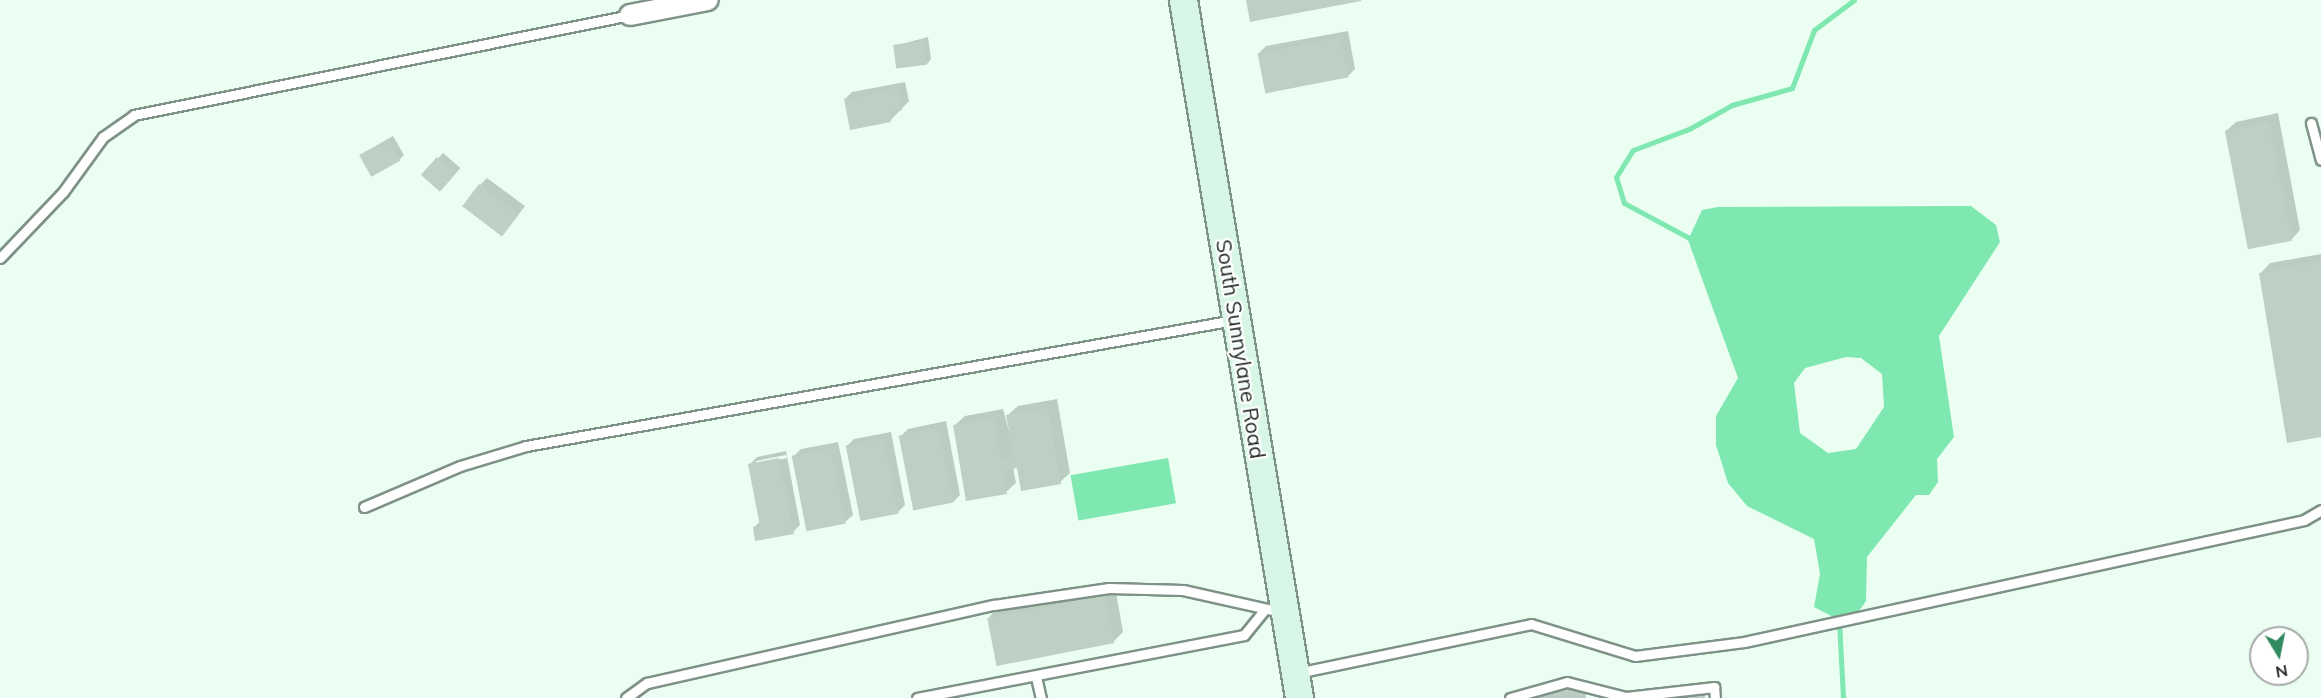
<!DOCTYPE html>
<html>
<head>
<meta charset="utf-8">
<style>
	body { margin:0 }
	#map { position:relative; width:2321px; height:698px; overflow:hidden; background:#eafff2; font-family:Mulish,sans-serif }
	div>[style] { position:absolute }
	.water>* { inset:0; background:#7fe7b0; transform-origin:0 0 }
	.shadow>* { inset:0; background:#0003; transform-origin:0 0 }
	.stream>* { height:5px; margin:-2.5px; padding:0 2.5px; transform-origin:2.5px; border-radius:2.5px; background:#7fe7b0 }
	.building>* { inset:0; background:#bcd0c4; transform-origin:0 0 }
	.roads { filter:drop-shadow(2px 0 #7f9287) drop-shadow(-2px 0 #7f9287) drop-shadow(0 2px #7f9287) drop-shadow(0 -2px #7f9287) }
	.lane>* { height:9px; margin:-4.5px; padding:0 4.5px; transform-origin:4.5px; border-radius:4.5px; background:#fff }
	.street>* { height:20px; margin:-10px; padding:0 10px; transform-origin:10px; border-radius:10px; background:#fff }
	.secondary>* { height:27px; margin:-13.5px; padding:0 13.5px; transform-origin:13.5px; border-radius:13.5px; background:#d8f6e6 }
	span { translate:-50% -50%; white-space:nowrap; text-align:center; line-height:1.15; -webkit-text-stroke:4.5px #fff; paint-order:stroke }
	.street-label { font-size:21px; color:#242b27 }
	.north { position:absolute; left:2249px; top:626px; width:60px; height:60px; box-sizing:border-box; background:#fff; border:2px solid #a7aaa9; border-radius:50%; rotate:170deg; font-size:16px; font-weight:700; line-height:24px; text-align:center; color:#242b27 }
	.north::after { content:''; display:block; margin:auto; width:21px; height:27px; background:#308a5f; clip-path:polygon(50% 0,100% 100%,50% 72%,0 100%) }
</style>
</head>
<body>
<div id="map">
	<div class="water">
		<div style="clip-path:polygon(evenodd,1971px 206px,1996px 225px,2000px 242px,1939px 336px,1954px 437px,1937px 459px,1938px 482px,1929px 495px,1916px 495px,1867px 557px,1866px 601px,1857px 614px,1839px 620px,1814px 607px,1820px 574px,1814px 539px,1747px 506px,1728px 483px,1716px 445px,1716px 416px,1738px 378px,1688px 240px,1702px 210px,1718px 207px,1971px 206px,1846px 357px,1861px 358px,1882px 374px,1884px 407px,1856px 449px,1828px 453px,1800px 433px,1794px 383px,1805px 368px,1846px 357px)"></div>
		<div style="left:1168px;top:458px;width:46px;height:99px;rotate:80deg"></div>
	</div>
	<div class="shadow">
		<div style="clip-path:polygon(1348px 31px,1355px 69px,1348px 76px,1259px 53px,1266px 46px)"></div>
		<div style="clip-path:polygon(928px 37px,931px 59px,927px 64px,894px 46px)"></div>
		<div style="clip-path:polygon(905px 82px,909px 101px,890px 121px,845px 99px,852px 92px)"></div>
		<div style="clip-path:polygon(2278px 113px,2300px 230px,2291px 240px,2226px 131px,2236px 122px)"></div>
		<div style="clip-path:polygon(393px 136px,404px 155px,399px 160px,361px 155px)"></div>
		<div style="left:443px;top:153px;width:23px;height:30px;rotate:41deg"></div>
		<div style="clip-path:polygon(487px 178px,525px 206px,509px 227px,480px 185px)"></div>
		<div style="clip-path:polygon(2321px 254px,2321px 435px,2261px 273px,2270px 263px)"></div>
		<div style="clip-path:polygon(1057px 399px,1070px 473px,1060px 482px,1013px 467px,1016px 483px,1006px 492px,955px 425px,965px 416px,1003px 409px,1014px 449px,1008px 415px,1018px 406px)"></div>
		<div style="clip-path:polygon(946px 421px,960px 495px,953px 502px,901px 436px,908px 429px)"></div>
		<div style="clip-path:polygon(891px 432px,905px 505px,898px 512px,847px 446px,854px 439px)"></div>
		<div style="clip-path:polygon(838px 442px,853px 515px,845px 522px,794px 456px,801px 449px)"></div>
		<div style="clip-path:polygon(evenodd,786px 451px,800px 525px,793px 532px,754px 527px,761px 521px,750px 464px,757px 457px,786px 451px,786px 455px,787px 458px,756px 464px,756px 461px,786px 455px)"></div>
		<div style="clip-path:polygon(1115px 586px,1123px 632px,1114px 641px,989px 617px,998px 608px)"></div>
		<div style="clip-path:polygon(1585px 687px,1586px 698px,1535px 698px,1539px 695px)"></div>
		<div style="clip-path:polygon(1703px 688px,1705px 698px,1642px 698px)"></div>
	</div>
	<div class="stream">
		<div style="left:1693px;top:240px;width:78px;rotate:-151.8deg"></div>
		<div style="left:1624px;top:203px;width:27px;rotate:-107deg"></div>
		<div style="left:1616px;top:177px;width:32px;rotate:-58deg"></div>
		<div style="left:1633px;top:150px;width:60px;rotate:-20.6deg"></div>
		<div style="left:1689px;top:129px;width:49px;rotate:-29.2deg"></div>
		<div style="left:1732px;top:105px;width:62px;rotate:-15.8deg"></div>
		<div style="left:1792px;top:88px;width:62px;rotate:-69.2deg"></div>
		<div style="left:1814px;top:30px;width:50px;rotate:-36.9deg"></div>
		<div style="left:1839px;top:621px;width:77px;rotate:87deg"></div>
	</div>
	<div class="building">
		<div style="clip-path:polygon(1246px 0,1361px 0,1361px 1px,1250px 22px)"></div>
		<div style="left:1341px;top:37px;width:41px;height:85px;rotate:79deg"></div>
		<div style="left:924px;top:41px;width:24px;height:31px;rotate:83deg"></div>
		<div style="clip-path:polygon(898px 88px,902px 110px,889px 113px,891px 122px,850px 130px,844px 99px)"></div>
		<div style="left:2269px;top:122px;width:121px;height:45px;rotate:79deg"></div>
		<div style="left:388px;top:139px;width:25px;height:33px;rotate:61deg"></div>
		<div style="left:437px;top:157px;width:25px;height:24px;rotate:42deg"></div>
		<div style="left:479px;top:184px;width:50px;height:28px;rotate:37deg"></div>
		<div style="clip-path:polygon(2321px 261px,2321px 437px,2287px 443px,2259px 273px)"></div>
		<div style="clip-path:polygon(1048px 408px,1061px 484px,1021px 491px,1017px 468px,1003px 471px,1007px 494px,966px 501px,953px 425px,994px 418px,1001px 459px,1014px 457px,1006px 415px)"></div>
		<div style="left:939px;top:428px;width:76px;height:41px;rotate:79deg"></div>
		<div style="left:884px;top:438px;width:77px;height:39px;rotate:79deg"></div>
		<div style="left:831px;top:448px;width:77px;height:40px;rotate:79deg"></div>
		<div style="clip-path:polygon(779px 458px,794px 534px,755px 541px,753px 527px,760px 526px,748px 464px)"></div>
		<div style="left:1105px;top:595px;width:49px;height:120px;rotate:79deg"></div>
	</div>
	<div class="roads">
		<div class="lane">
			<div style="left:2311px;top:123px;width:38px;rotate:75deg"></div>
			<div style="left:0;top:258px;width:91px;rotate:-46.3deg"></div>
			<div style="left:63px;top:192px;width:68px;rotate:-54deg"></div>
			<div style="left:103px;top:137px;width:38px;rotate:-35deg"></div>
			<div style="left:134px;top:115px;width:506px;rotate:-11.4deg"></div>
			<div style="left:364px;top:507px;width:104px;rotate:-23.1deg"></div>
			<div style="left:460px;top:466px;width:69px;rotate:-16.9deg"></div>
			<div style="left:526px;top:446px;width:719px;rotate:-10.09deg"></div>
			<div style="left:1297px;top:673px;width:239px;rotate:-11.8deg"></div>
			<div style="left:1531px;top:624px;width:109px;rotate:17.1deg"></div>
			<div style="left:1635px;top:656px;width:110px;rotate:-7.3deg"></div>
			<div style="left:1744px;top:642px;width:573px;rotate:-12.29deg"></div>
			<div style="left:2304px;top:520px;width:20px;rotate:-30deg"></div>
			<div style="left:1036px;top:677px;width:22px;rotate:77deg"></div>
			<div style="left:626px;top:698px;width:26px;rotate:-36deg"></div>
			<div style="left:647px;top:683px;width:356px;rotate:-12.7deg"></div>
			<div style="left:994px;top:605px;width:116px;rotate:-8.4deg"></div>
			<div style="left:1109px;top:588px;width:74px;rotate:1.5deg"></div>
			<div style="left:1183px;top:590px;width:100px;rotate:12.7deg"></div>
			<div style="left:917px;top:698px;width:333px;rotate:-10.9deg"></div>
			<div style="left:1244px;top:635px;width:33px;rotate:-51deg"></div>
			<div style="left:1510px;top:698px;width:59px;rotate:-15.7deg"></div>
			<div style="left:1567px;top:682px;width:61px;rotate:14.3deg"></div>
			<div style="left:1626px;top:697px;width:89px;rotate:-6.5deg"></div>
			<div style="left:1714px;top:687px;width:11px;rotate:85deg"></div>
		</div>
		<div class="street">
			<div style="left:630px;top:15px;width:79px;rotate:-10.9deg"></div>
		</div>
		<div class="secondary">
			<div style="left:1183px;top:0;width:708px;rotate:80.56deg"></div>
		</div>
	</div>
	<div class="street-label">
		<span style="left:1241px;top:349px;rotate:81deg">South Sunnylane Road</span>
	</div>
	<div class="north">N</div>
</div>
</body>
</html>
